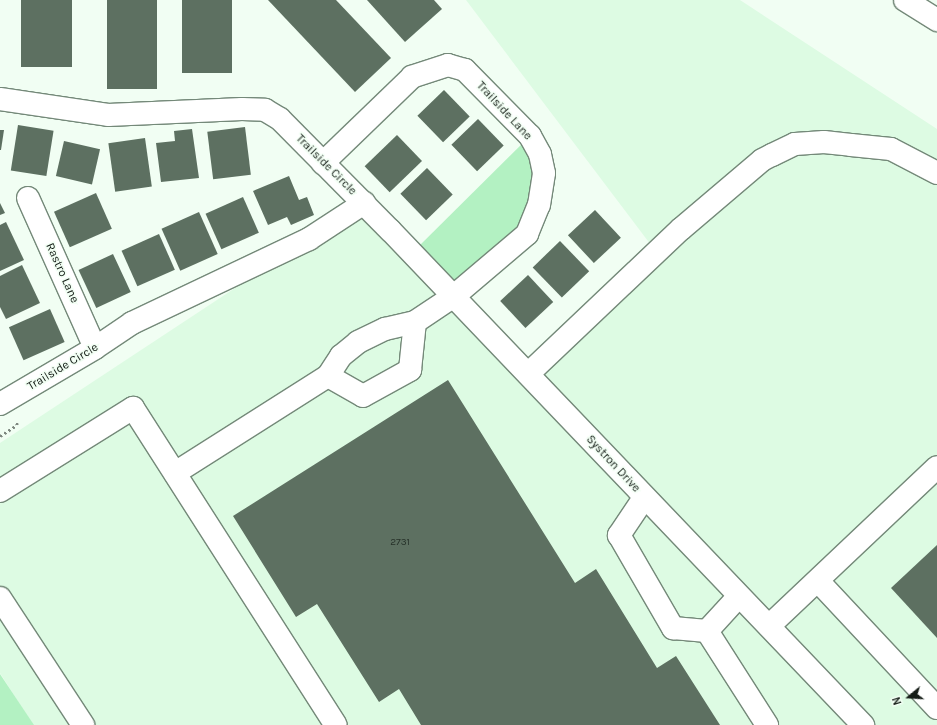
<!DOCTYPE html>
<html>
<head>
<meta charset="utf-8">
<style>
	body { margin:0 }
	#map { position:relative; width:937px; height:725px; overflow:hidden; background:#f1fef3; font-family:Karla,sans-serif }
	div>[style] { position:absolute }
	.built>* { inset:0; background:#ddfbe3 }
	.green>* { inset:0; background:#b3f1c2 }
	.building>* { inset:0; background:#5d7061; transform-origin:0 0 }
	.path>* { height:2.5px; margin-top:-1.25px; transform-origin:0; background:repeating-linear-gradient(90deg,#7e8880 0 2px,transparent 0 5px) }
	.roads { filter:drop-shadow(1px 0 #748979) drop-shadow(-1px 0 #748979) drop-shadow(0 1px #748979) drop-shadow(0 -1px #748979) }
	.minor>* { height:22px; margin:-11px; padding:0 11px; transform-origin:11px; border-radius:11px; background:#fff }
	span { translate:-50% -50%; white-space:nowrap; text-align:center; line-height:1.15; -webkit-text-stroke:3px #f1fef3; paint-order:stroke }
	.number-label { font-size:10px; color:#263129 }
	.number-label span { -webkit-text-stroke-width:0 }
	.street-label { font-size:12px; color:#141c16 }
	.north { position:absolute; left:889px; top:677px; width:40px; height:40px; -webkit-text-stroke:3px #f1fef3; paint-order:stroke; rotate:252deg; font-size:11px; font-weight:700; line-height:16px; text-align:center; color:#141c16 }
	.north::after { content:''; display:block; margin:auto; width:14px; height:18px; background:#141c16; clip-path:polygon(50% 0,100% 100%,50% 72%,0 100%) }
</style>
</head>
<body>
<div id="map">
	<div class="built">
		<div style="clip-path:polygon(466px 0,740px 0,937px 129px,937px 725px,863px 725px,528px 374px,657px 253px)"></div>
		<div style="clip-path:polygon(364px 203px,858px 725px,33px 725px,0 673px,0 443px)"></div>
	</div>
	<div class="green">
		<div style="clip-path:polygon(530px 136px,539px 205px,454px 296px,412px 253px)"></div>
		<div style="clip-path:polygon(0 674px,34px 725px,0 725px)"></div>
	</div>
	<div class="building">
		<div style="left:21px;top:0;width:51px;height:67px"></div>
		<div style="left:107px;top:0;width:50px;height:89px"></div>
		<div style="left:182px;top:0;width:50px;height:73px"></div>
		<div style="clip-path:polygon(268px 0,336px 0,391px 58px,355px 92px)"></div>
		<div style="clip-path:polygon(367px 0,434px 0,442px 9px,405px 42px)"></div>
		<div style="left:444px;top:90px;width:37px;height:37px;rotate:46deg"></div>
		<div style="left:478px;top:119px;width:37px;height:37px;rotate:46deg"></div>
		<div style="left:18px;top:125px;width:36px;height:46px;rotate:9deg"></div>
		<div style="left:245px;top:127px;width:48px;height:38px;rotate:83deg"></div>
		<div style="clip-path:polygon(192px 129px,199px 178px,161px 182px,156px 143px,175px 141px,174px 131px)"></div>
		<div style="clip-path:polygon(0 130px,4px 130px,1px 150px,0 150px)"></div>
		<div style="left:397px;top:135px;width:36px;height:45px;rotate:46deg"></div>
		<div style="left:145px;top:138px;width:49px;height:37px;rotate:82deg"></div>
		<div style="left:64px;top:141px;width:37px;height:36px;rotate:13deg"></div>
		<div style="left:427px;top:168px;width:37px;height:37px;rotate:46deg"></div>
		<div style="clip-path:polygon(289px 176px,299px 200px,307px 197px,314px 215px,291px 225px,287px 217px,268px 225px,253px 191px)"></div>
		<div style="left:96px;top:193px;width:39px;height:46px;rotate:66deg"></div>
		<div style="left:243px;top:197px;width:39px;height:41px;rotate:66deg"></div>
		<div style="clip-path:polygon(0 203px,5px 213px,0 215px)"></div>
		<div style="left:595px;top:210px;width:38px;height:37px;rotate:47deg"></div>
		<div style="left:199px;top:212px;width:46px;height:41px;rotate:66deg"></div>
		<div style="clip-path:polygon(6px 222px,24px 260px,0 271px,0 225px)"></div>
		<div style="left:159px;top:234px;width:39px;height:41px;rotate:66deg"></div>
		<div style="left:560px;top:241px;width:42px;height:38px;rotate:46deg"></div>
		<div style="left:113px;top:254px;width:42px;height:38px;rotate:65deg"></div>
		<div style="clip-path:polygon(22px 265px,40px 303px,6px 319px,0 307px,0 276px)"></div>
		<div style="left:528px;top:275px;width:37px;height:38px;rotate:47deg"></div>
		<div style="left:50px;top:309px;width:36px;height:45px;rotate:66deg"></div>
		<div style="clip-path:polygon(448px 380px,575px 583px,596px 569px,657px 668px,676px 656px,720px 725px,421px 725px,399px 689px,379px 702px,317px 604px,296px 617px,233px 516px)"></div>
		<div style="clip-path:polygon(937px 545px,937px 638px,891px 588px)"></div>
	</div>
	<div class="path">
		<div style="left:0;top:436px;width:20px;rotate:-33deg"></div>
		<div style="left:17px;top:425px;width:3px;rotate:-108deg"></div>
	</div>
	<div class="roads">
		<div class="minor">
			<div style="left:905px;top:0;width:38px;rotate:32deg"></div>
			<div style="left:0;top:99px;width:109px;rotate:8.4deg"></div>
			<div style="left:108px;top:115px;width:134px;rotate:-2.6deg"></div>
			<div style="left:242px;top:109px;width:23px;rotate:2deg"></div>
			<div style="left:265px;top:110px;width:17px;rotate:31deg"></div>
			<div style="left:280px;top:119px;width:156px;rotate:45.3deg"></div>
			<div style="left:390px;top:230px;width:685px;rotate:46.3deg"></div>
			<div style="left:28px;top:198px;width:164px;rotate:65.9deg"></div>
			<div style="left:528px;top:374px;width:211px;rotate:-43.5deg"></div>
			<div style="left:681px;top:229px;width:106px;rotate:-40.4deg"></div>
			<div style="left:762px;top:160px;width:11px;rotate:-27deg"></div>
			<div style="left:772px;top:155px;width:25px;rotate:-26deg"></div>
			<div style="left:795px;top:144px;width:29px;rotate:-4deg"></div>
			<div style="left:824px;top:142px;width:27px;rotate:6deg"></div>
			<div style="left:851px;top:145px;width:40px;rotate:5.7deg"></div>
			<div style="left:891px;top:149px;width:52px;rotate:27.6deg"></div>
			<div style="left:328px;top:376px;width:40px;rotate:29.7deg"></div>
			<div style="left:363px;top:396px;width:54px;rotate:-29deg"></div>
			<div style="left:410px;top:370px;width:48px;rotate:-84.1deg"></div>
			<div style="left:0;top:404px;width:110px;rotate:-30.5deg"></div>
			<div style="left:95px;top:348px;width:45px;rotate:-34deg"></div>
			<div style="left:132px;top:323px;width:196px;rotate:-25.4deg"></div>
			<div style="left:309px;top:239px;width:66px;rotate:-33.2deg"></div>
			<div style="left:175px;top:473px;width:181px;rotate:-32.4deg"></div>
			<div style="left:328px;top:376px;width:24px;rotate:-57deg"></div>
			<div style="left:341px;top:356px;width:22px;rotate:-39deg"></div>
			<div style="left:358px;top:342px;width:30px;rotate:-26deg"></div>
			<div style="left:385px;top:329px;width:31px;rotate:-13deg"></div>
			<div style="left:415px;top:322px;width:47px;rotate:-33.7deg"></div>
			<div style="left:454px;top:296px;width:96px;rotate:-40.3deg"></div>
			<div style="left:527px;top:234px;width:31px;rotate:-68deg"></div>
			<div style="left:539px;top:205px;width:32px;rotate:-81deg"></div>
			<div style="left:544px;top:173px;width:19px;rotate:-102deg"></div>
			<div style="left:540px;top:154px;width:21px;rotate:-119deg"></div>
			<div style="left:530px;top:136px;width:93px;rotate:-134.6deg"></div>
			<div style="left:465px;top:70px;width:18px;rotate:-164deg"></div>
			<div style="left:448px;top:65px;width:38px;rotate:162deg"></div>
			<div style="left:412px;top:77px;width:124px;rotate:136deg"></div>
			<div style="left:0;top:491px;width:157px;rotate:-32deg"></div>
			<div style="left:133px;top:408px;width:376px;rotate:57.4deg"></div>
			<div style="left:644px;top:498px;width:45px;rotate:124deg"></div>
			<div style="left:619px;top:535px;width:108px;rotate:59.9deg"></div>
			<div style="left:673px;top:628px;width:34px;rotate:5deg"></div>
			<div style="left:707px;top:631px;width:47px;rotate:-47.6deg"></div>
			<div style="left:818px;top:581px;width:174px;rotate:46.9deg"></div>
			<div style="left:0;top:598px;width:152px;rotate:56.8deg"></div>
			<div style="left:769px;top:626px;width:231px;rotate:-43.4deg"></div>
			<div style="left:707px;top:631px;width:112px;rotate:57.4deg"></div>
		</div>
	</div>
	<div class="number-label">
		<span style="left:400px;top:543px">2731</span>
	</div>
	<div class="street-label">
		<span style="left:504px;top:111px;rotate:47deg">Trailside Lane</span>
		<span style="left:326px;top:165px;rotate:45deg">Trailside Circle</span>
		<span style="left:62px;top:273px;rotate:66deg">Rastro Lane</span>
		<span style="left:63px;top:367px;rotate:-31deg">Trailside Circle</span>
		<span style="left:613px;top:464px;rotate:47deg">Systron Drive</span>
	</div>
	<div class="north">N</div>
</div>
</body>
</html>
